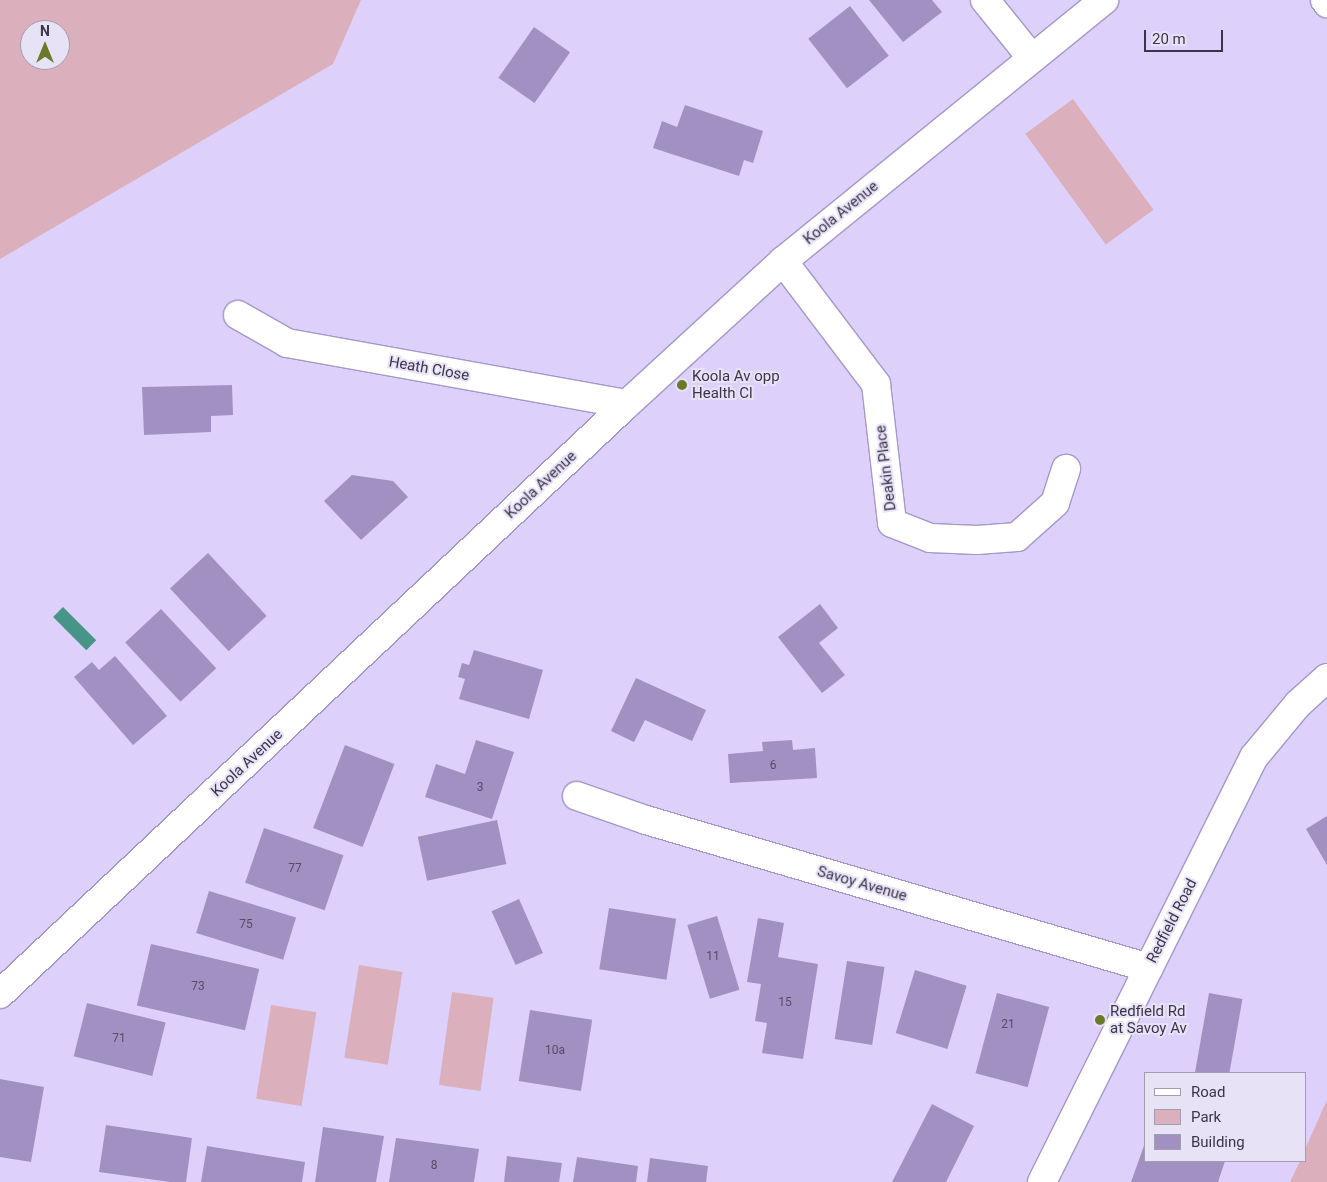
<!DOCTYPE html>
<html>
<head>
<meta charset="utf-8">
<style>
	body { margin:0 }
	#map { position:relative; width:1327px; height:1182px; overflow:hidden; background:#ddd1fb; font-family:Roboto,sans-serif }
	div>[style] { position:absolute }
	.green>* { inset:0; background:#dcafbc; transform-origin:0 0 }
	.water>* { inset:0; background:#469586; transform-origin:0 0 }
	.building>* { inset:0; background:#a091c2; transform-origin:0 0 }
	.roads { filter:drop-shadow(1px 0 #a697c8) drop-shadow(-1px 0 #a697c8) drop-shadow(0 1px #a697c8) drop-shadow(0 -1px #a697c8) }
	.minor>* { height:28px; margin:-14px; padding:0 14px; transform-origin:14px; border-radius:14px; background:#fff }
	.dots>* { width:14px; height:14px; translate:-50% -50%; box-sizing:border-box; border:2px solid #e8e2f7; border-radius:50% }
	span { translate:-50% -50%; white-space:nowrap; text-align:center; line-height:1.15; -webkit-text-stroke:4px #e8e2f7; paint-order:stroke }
	.number-label { font-size:12px; color:#554c68 }
	.number-label span { -webkit-text-stroke-width:0 }
	.street-label { font-size:15px; color:#3c354a }
	.poi-label { font-size:15px; color:#3c354a }
	.left { translate:0 -50%; text-align:left }
	.legend { position:absolute; left:1144px; top:1072px; width:162px; height:90px; box-sizing:border-box; background:#e8e2f7; border:1px solid #a39db2; margin:0; padding:6px 9px; list-style:none; font-size:15px; color:#3c354a }
	.legend li { display:flex; align-items:center; gap:10px; height:25px }
	.legend b { width:25px; border:1px solid #a39db2 }
	.north { position:absolute; left:20px; top:20px; width:50px; height:50px; box-sizing:border-box; background:#e8e2f7; border:1px solid #a39db2; border-radius:50%; rotate:0deg; font-size:14px; font-weight:700; line-height:20px; text-align:center; color:#3c354a }
	.north::after { content:''; display:block; margin:auto; width:18px; height:22px; background:#6b7a28; clip-path:polygon(50% 0,100% 100%,50% 72%,0 100%) }
	.scale { position:absolute; left:1144px; top:30px; width:79px; height:22px; box-sizing:border-box; border:2px solid #3c354a; border-top:0; padding-left:6px; font-size:15px; line-height:18px; white-space:nowrap; color:#3c354a; -webkit-text-stroke:4px #e8e2f7; paint-order:stroke }
</style>
</head>
<body>
<div id="map">
	<div class="green">
		<div style="clip-path:polygon(evenodd,0 0,361px 0,333px 64px,0 259px,0 0,30px 30px,60px 30px,60px 60px,30px 60px,30px 30px)"></div>
		<div style="left:1073px;top:99px;width:137px;height:59px;rotate:54deg"></div>
		<div style="left:359px;top:965px;width:44px;height:94px;rotate:9deg"></div>
		<div style="left:452px;top:992px;width:42px;height:94px;rotate:8deg"></div>
		<div style="left:271px;top:1005px;width:46px;height:95px;rotate:9deg"></div>
		<div style="clip-path:polygon(1327px 1100px,1327px 1182px,1290px 1182px,1300px 1161px,1306px 1161px,1306px 1147px)"></div>
	</div>
	<div class="water">
		<div style="left:63px;top:607px;width:47px;height:14px;rotate:45deg"></div>
	</div>
	<div class="building">
		<div style="clip-path:polygon(869px 0,932px 0,942px 12px,903px 42px)"></div>
		<div style="left:850px;top:6px;width:63px;height:53px;rotate:52deg"></div>
		<div style="left:534px;top:27px;width:44px;height:62px;rotate:35deg"></div>
		<div style="clip-path:polygon(685px 105px,763px 131px,753px 163px,744px 160px,739px 176px,653px 148px,662px 121px,677px 127px)"></div>
		<div style="clip-path:polygon(232px 385px,233px 415px,211px 416px,211px 432px,144px 435px,142px 387px)"></div>
		<div style="clip-path:polygon(352px 475px,393px 481px,408px 497px,361px 540px,324px 501px)"></div>
		<div style="left:208px;top:553px;width:86px;height:52px;rotate:47deg"></div>
		<div style="clip-path:polygon(820px 604px,838px 628px,819px 643px,845px 675px,822px 693px,778px 637px)"></div>
		<div style="left:161px;top:609px;width:81px;height:49px;rotate:47deg"></div>
		<div style="clip-path:polygon(474px 650px,543px 670px,529px 719px,459px 699px,465px 679px,458px 677px,462px 663px,469px 665px)"></div>
		<div style="clip-path:polygon(115px 656px,167px 716px,133px 745px,74px 677px,92px 662px,99px 670px)"></div>
		<div style="clip-path:polygon(636px 678px,706px 710px,692px 741px,645px 720px,634px 742px,611px 731px)"></div>
		<div style="clip-path:polygon(476px 740px,514px 752px,492px 819px,425px 797px,436px 764px,465px 774px)"></div>
		<div style="clip-path:polygon(792px 740px,793px 750px,815px 748px,817px 778px,730px 783px,728px 754px,763px 751px,762px 742px)"></div>
		<div style="left:345px;top:745px;width:53px;height:89px;rotate:21deg"></div>
		<div style="clip-path:polygon(1327px 816px,1327px 865px,1306px 829px)"></div>
		<div style="left:497px;top:820px;width:45px;height:81px;rotate:78deg"></div>
		<div style="left:264px;top:828px;width:84px;height:58px;rotate:19deg"></div>
		<div style="left:209px;top:891px;width:91px;height:44px;rotate:17deg"></div>
		<div style="left:519px;top:899px;width:59px;height:30px;rotate:66deg"></div>
		<div style="left:609px;top:908px;width:68px;height:62px;rotate:9deg"></div>
		<div style="left:717px;top:916px;width:77px;height:31px;rotate:73deg"></div>
		<div style="clip-path:polygon(758px 918px,784px 923px,778px 957px,818px 964px,803px 1059px,762px 1053px,767px 1023px,755px 1021px,761px 984px,747px 982px)"></div>
		<div style="left:151px;top:944px;width:111px;height:63px;rotate:13deg"></div>
		<div style="left:847px;top:961px;width:38px;height:79px;rotate:9deg"></div>
		<div style="left:915px;top:970px;width:54px;height:66px;rotate:17deg"></div>
		<div style="left:997px;top:993px;width:54px;height:83px;rotate:15deg"></div>
		<div style="left:1209px;top:993px;width:34px;height:81px;rotate:10deg"></div>
		<div style="left:87px;top:1003px;width:81px;height:55px;rotate:14deg"></div>
		<div style="left:530px;top:1010px;width:63px;height:72px;rotate:9deg"></div>
		<div style="clip-path:polygon(0 1079px,44px 1087px,31px 1162px,0 1157px)"></div>
		<div style="clip-path:polygon(932px 1104px,974px 1126px,946px 1182px,892px 1182px)"></div>
		<div style="clip-path:polygon(106px 1125px,192px 1138px,186px 1182px,170px 1182px,99px 1172px)"></div>
		<div style="clip-path:polygon(323px 1127px,384px 1136px,376px 1182px,315px 1182px)"></div>
		<div style="clip-path:polygon(396px 1138px,479px 1149px,474px 1182px,389px 1182px)"></div>
		<div style="clip-path:polygon(1146px 1140px,1146px 1161px,1225px 1161px,1218px 1182px,1131px 1182px)"></div>
		<div style="clip-path:polygon(207px 1146px,305px 1162px,302px 1182px,201px 1182px)"></div>
		<div style="clip-path:polygon(507px 1156px,562px 1163px,559px 1182px,504px 1182px)"></div>
		<div style="clip-path:polygon(577px 1157px,638px 1166px,636px 1182px,573px 1182px)"></div>
		<div style="clip-path:polygon(650px 1158px,708px 1166px,706px 1182px,647px 1182px)"></div>
	</div>
	<div class="roads">
		<div class="minor">
			<div style="left:985px;top:0;width:73px;rotate:51.1deg"></div>
			<div style="left:1325px;top:0;width:4px;rotate:56deg"></div>
			<div style="left:783px;top:261px;width:154px;rotate:52.9deg"></div>
			<div style="left:876px;top:384px;width:140px;rotate:83.4deg"></div>
			<div style="left:892px;top:523px;width:41px;rotate:21.5deg"></div>
			<div style="left:930px;top:538px;width:47px;rotate:2.4deg"></div>
			<div style="left:977px;top:540px;width:40px;rotate:-4.3deg"></div>
			<div style="left:1017px;top:537px;width:51px;rotate:-41.8deg"></div>
			<div style="left:1055px;top:503px;width:36px;rotate:-72deg"></div>
			<div style="left:238px;top:315px;width:56px;rotate:29.7deg"></div>
			<div style="left:287px;top:343px;width:345px;rotate:10.2deg"></div>
			<div style="left:577px;top:796px;width:73px;rotate:19.2deg"></div>
			<div style="left:646px;top:820px;width:524px;rotate:16.4deg"></div>
			<div style="left:0;top:994px;width:861px;rotate:-43.26deg"></div>
			<div style="left:627px;top:404px;width:212px;rotate:-42.5deg"></div>
			<div style="left:783px;top:261px;width:414px;rotate:-39.1deg"></div>
			<div style="left:1042px;top:1182px;width:475px;rotate:-63.5deg"></div>
			<div style="left:1254px;top:757px;width:69px;rotate:-50.3deg"></div>
			<div style="left:1298px;top:704px;width:39px;rotate:-42deg"></div>
		</div>
	</div>
	<div class="dots">
		<div style="left:682px;top:385px;background:#6b7a28"></div>
		<div style="left:1100px;top:1020px;background:#6b7a28"></div>
	</div>
	<div class="number-label">
		<span style="left:773px;top:766px">6</span>
		<span style="left:480px;top:788px">3</span>
		<span style="left:295px;top:869px">77</span>
		<span style="left:246px;top:925px">75</span>
		<span style="left:713px;top:957px">11</span>
		<span style="left:198px;top:987px">73</span>
		<span style="left:785px;top:1003px">15</span>
		<span style="left:1008px;top:1025px">21</span>
		<span style="left:119px;top:1039px">71</span>
		<span style="left:555px;top:1051px">10a</span>
		<span style="left:434px;top:1166px">8</span>
	</div>
	<div class="street-label">
		<span style="left:841px;top:213px;rotate:-39deg">Koola Avenue</span>
		<span style="left:429px;top:369px;rotate:10deg">Heath Close</span>
		<span style="left:886px;top:468px;rotate:-97deg">Deakin Place</span>
		<span style="left:541px;top:485px;rotate:-43deg">Koola Avenue</span>
		<span style="left:247px;top:763px;rotate:-43deg">Koola Avenue</span>
		<span style="left:862px;top:884px;rotate:16deg">Savoy Avenue</span>
		<span style="left:1172px;top:921px;rotate:-63deg">Redfield Road</span>
	</div>
	<div class="poi-label">
		<span class="left" style="left:692px;top:385px">Koola Av opp<br>Health Cl</span>
		<span class="left" style="left:1110px;top:1020px">Redfield Rd<br>at Savoy Av</span>
	</div>
	<ul class="legend">
	<li><b style="height:6px;background:#fff"></b>Road</li>
	<li><b style="height:14px;background:#dcafbc"></b>Park</li>
	<li><b style="height:14px;background:#a091c2"></b>Building</li>
	</ul>
	<div class="north">N</div>
	<div class="scale">20 m</div>
</div>
</body>
</html>
